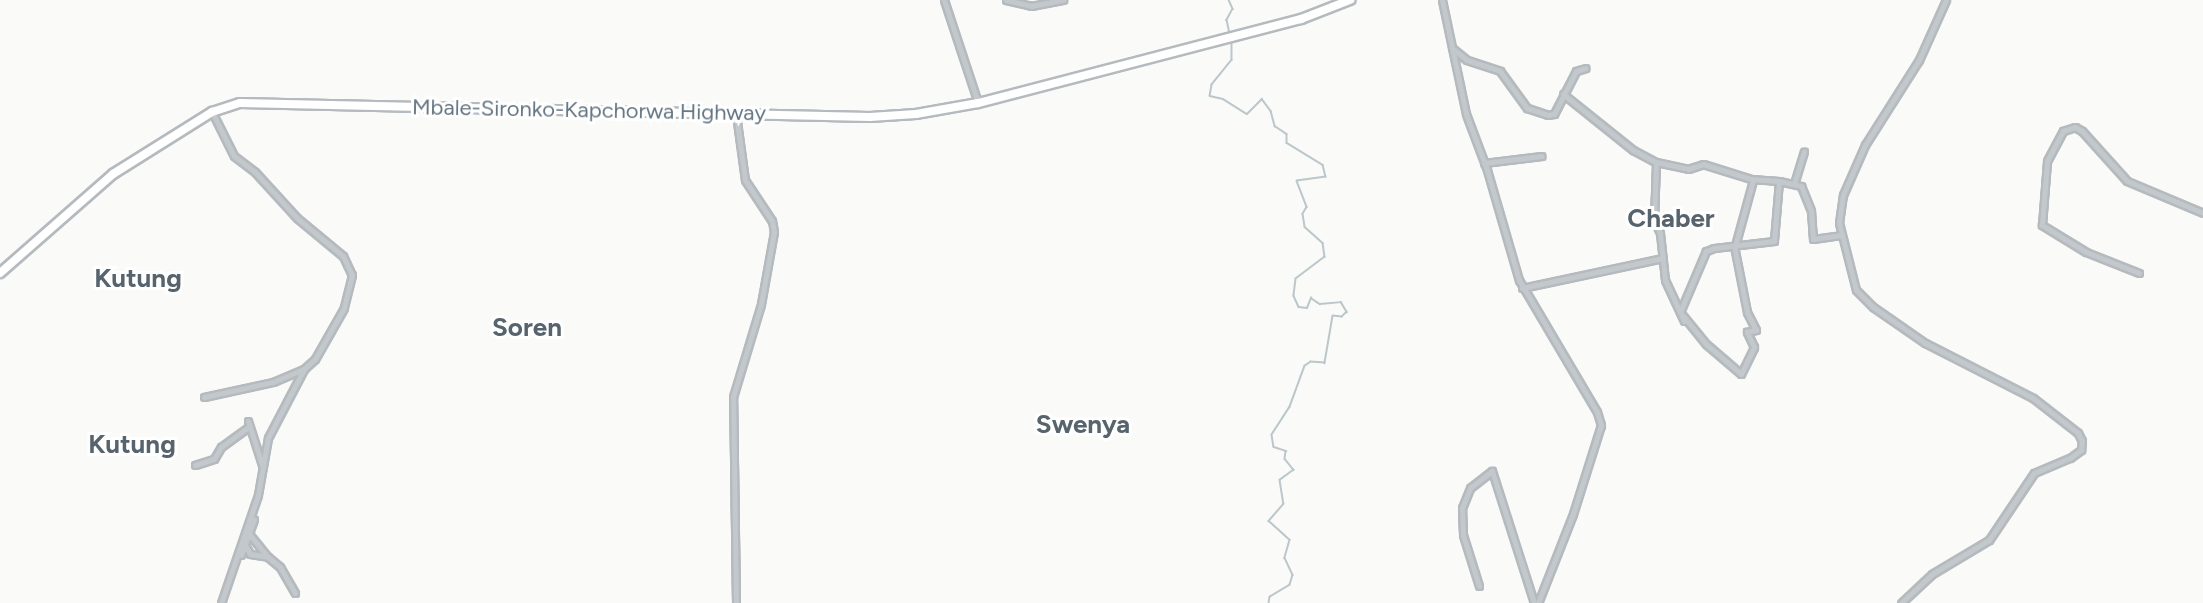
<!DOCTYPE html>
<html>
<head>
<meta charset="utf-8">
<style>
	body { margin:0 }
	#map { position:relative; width:2203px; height:603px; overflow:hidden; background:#fafaf8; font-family:Figtree,sans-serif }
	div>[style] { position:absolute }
	.stream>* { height:1.5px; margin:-0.75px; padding:0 0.75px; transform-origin:0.75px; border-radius:0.75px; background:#bbc7cb }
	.roads { filter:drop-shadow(2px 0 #b5babe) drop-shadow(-2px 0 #b5babe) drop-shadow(0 2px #b5babe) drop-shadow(0 -2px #b5babe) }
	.street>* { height:5px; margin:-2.5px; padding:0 2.5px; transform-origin:2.5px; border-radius:2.5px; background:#c3c8cc }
	.primary>* { height:8px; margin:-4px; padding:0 4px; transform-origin:4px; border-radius:4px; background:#fff }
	span { translate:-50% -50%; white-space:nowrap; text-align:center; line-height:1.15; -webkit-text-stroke:6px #fff; paint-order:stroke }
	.street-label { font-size:22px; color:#657683 }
	.quarter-label { font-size:26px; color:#57646e; font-weight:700 }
</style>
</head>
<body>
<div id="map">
	<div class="stream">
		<div style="left:1229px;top:0;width:10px;rotate:66deg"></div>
		<div style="left:1233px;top:9px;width:13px;rotate:119deg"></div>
		<div style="left:1227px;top:20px;width:14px;rotate:78deg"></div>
		<div style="left:1232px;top:42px;width:18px;rotate:90deg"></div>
		<div style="left:1232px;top:60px;width:32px;rotate:129deg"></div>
		<div style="left:1212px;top:85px;width:11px;rotate:100deg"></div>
		<div style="left:1210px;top:96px;width:13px;rotate:13deg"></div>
		<div style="left:1223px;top:99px;width:28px;rotate:32deg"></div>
		<div style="left:1247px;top:114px;width:21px;rotate:-45deg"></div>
		<div style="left:1262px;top:99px;width:15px;rotate:53deg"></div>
		<div style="left:1271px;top:111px;width:16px;rotate:75deg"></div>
		<div style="left:1275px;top:126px;width:14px;rotate:34deg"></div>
		<div style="left:1287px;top:134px;width:9px;rotate:90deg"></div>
		<div style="left:1287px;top:143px;width:42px;rotate:31.4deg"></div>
		<div style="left:1323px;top:165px;width:12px;rotate:76deg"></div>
		<div style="left:1326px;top:177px;width:29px;rotate:172deg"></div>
		<div style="left:1297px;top:181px;width:28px;rotate:69deg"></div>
		<div style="left:1307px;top:207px;width:8px;rotate:120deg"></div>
		<div style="left:1303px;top:214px;width:13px;rotate:81deg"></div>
		<div style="left:1305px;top:227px;width:24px;rotate:42deg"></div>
		<div style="left:1323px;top:243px;width:14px;rotate:82deg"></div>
		<div style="left:1325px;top:257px;width:36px;rotate:143deg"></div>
		<div style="left:1296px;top:279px;width:17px;rotate:97deg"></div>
		<div style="left:1294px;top:296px;width:12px;rotate:66deg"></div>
		<div style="left:1299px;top:307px;width:8px;rotate:7deg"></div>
		<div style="left:1307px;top:308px;width:11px;rotate:-68deg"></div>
		<div style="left:1311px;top:298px;width:11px;rotate:34deg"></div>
		<div style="left:1320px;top:304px;width:21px;rotate:-5deg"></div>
		<div style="left:1341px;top:302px;width:12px;rotate:59deg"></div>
		<div style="left:1347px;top:312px;width:7px;rotate:135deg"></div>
		<div style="left:1342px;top:317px;width:9px;rotate:-174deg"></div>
		<div style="left:1333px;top:316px;width:48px;rotate:99.7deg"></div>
		<div style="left:1325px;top:363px;width:14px;rotate:-176deg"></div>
		<div style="left:1311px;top:362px;width:7px;rotate:146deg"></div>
		<div style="left:1305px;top:366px;width:44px;rotate:110.1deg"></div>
		<div style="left:1290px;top:407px;width:33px;rotate:123deg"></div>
		<div style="left:1272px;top:435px;width:12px;rotate:81deg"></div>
		<div style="left:1274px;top:447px;width:13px;rotate:18deg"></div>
		<div style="left:1286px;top:451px;width:8px;rotate:97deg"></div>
		<div style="left:1285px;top:459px;width:14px;rotate:51deg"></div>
		<div style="left:1294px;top:470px;width:17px;rotate:144deg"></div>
		<div style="left:1280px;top:480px;width:24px;rotate:81deg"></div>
		<div style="left:1284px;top:504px;width:23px;rotate:131deg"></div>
		<div style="left:1269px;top:521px;width:28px;rotate:42deg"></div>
		<div style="left:1290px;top:540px;width:19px;rotate:106deg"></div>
		<div style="left:1285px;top:558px;width:19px;rotate:65deg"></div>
		<div style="left:1293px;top:575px;width:10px;rotate:107deg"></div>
		<div style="left:1290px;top:585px;width:23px;rotate:149deg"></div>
		<div style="left:1270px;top:597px;width:6px;rotate:99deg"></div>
	</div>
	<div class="roads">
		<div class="street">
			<div style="left:944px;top:0;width:108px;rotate:71.7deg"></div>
			<div style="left:1006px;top:0;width:26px;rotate:13deg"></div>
			<div style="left:1031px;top:6px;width:33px;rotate:-11deg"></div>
			<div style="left:1442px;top:0;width:116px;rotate:78.1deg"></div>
			<div style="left:1466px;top:114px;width:60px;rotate:69.4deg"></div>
			<div style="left:1487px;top:170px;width:115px;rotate:73.8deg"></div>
			<div style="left:1519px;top:280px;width:153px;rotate:59.4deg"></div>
			<div style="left:1597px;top:412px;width:14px;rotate:73deg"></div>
			<div style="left:1601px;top:425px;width:93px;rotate:107.5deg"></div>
			<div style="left:1573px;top:514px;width:96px;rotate:111.5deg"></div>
			<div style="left:1452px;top:48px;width:19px;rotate:39deg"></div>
			<div style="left:1467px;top:60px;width:35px;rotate:18deg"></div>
			<div style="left:1500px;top:71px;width:46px;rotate:53.9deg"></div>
			<div style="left:1527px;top:108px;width:22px;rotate:18deg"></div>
			<div style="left:1548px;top:115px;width:6px;rotate:-9deg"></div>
			<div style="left:1554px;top:114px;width:48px;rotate:-62.9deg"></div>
			<div style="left:1576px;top:71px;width:10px;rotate:-17deg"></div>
			<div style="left:1563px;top:94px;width:90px;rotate:38.7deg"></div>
			<div style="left:1633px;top:150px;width:26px;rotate:28deg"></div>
			<div style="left:212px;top:112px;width:49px;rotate:63.4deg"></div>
			<div style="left:234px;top:156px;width:26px;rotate:37deg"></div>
			<div style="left:255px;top:172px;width:62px;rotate:47.6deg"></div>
			<div style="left:297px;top:218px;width:60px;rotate:39.6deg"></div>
			<div style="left:343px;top:256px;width:21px;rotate:65deg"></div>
			<div style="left:352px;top:275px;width:34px;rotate:104deg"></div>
			<div style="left:344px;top:308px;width:59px;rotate:119.6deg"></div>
			<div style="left:315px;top:359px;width:15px;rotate:138deg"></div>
			<div style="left:304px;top:369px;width:78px;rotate:117.6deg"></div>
			<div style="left:268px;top:438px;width:58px;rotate:100deg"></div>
			<div style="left:258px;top:495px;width:114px;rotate:108.9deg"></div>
			<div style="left:1484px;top:163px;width:58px;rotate:-6.9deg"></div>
			<div style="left:1779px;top:181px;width:23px;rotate:13deg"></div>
			<div style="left:1801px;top:186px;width:27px;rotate:68deg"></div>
			<div style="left:1811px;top:211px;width:28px;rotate:86deg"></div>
			<div style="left:1813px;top:239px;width:28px;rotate:-8deg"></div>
			<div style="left:1794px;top:184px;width:34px;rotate:-73deg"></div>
			<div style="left:1735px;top:246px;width:68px;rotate:-74.7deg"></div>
			<div style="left:2139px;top:273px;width:57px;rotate:-158.4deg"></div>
			<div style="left:2086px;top:252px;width:52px;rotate:-148.5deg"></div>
			<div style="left:2042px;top:225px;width:64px;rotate:-85.5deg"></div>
			<div style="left:2047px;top:161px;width:34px;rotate:-62deg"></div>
			<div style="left:2063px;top:131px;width:13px;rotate:-18deg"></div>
			<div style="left:2075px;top:127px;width:8px;rotate:30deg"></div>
			<div style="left:2082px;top:131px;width:67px;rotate:48deg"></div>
			<div style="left:2127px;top:181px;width:82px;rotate:22.8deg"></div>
			<div style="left:1522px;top:288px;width:144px;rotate:-12deg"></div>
			<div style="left:1684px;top:321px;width:45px;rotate:-114.9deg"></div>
			<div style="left:1665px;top:280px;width:47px;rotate:-96.1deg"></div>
			<div style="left:1660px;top:233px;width:14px;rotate:-115deg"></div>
			<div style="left:1654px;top:220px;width:58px;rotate:-88deg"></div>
			<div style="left:1656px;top:162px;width:33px;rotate:12deg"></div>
			<div style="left:1688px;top:169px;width:16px;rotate:-18deg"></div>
			<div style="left:1703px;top:164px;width:50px;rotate:17.4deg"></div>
			<div style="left:1751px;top:179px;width:28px;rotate:4deg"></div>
			<div style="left:1779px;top:181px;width:60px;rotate:94.8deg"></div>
			<div style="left:1774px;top:241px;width:60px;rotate:173.3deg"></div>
			<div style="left:1714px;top:248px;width:9px;rotate:159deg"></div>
			<div style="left:1706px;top:251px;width:66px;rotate:113.1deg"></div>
			<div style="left:1680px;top:312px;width:41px;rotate:50.9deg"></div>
			<div style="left:1706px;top:344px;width:46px;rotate:40.6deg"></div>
			<div style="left:1741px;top:374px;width:30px;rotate:-64deg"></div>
			<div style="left:1754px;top:347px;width:17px;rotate:-115deg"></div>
			<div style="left:1747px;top:332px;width:9px;rotate:-13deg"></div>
			<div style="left:1756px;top:330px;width:20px;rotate:-117deg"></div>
			<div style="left:1747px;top:312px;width:67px;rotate:-101.1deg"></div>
			<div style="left:204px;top:397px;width:71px;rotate:-12.3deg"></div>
			<div style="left:273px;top:382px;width:34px;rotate:-23deg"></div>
			<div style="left:248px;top:421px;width:46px;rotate:72.3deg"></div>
			<div style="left:195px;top:465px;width:20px;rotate:-18deg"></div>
			<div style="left:214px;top:459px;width:14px;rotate:-60deg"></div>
			<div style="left:221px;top:447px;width:34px;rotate:-36deg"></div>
			<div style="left:250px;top:535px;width:28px;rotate:51deg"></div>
			<div style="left:245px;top:545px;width:10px;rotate:61deg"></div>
			<div style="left:250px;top:554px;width:18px;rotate:9deg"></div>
			<div style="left:268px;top:557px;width:16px;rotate:40deg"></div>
			<div style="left:280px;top:567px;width:30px;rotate:60deg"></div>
			<div style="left:241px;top:555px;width:38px;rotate:-70deg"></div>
			<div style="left:1479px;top:586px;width:53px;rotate:-107.4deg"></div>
			<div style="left:1463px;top:535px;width:27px;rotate:-92deg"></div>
			<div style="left:1462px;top:508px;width:22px;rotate:-68deg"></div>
			<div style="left:1470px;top:488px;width:28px;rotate:-38deg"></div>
			<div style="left:1492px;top:471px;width:139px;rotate:72.3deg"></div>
			<div style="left:736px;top:603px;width:206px;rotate:-90.8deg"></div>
			<div style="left:733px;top:397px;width:97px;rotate:-73.2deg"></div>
			<div style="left:761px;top:304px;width:73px;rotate:-79.8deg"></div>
			<div style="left:774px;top:232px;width:11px;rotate:-100deg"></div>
			<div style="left:772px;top:221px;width:49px;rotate:-123.4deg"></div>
			<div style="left:745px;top:180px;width:67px;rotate:-97.8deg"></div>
			<div style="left:1901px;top:603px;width:42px;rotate:-43.1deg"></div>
			<div style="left:1932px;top:574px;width:66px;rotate:-30.8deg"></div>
			<div style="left:1989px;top:540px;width:81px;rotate:-56.1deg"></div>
			<div style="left:2034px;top:473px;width:39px;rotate:-23deg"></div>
			<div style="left:2070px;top:458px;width:14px;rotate:-36deg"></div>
			<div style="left:2081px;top:450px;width:9px;rotate:-84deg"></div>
			<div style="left:2082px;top:441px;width:9px;rotate:-117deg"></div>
			<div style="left:2078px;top:433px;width:57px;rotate:-142.1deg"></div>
			<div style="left:2033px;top:398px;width:121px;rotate:-153deg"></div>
			<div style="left:1925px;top:343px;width:63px;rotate:-145.3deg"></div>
			<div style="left:1873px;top:307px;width:24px;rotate:-135deg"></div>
			<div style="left:1856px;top:290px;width:69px;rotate:-104.2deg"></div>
			<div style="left:1839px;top:223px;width:28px;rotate:-82deg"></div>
			<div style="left:1843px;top:195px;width:55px;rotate:-66.3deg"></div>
			<div style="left:1865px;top:145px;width:101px;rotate:-57.6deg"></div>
			<div style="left:1919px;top:60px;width:66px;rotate:-65.8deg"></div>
		</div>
		<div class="primary">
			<div style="left:0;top:273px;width:150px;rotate:-41.2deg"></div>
			<div style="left:113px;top:174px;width:117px;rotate:-32.1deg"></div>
			<div style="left:212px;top:112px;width:29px;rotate:-18deg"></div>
			<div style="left:240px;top:103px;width:630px;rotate:1.27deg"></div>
			<div style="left:870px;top:117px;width:46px;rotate:-3.7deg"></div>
			<div style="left:916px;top:114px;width:63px;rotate:-10.1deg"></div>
			<div style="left:978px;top:103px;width:334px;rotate:-14.6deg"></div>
			<div style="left:1301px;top:19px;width:53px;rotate:-21.2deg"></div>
		</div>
	</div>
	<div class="street-label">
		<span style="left:589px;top:110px;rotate:1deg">Mbale-Sironko-Kapchorwa Highway</span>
	</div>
	<div class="quarter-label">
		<span style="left:1671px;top:219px">Chaber</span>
		<span style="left:138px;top:279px">Kutung</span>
		<span style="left:527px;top:328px">Soren</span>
		<span style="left:1083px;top:425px">Swenya</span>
		<span style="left:132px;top:445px">Kutung</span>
	</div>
</div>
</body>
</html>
